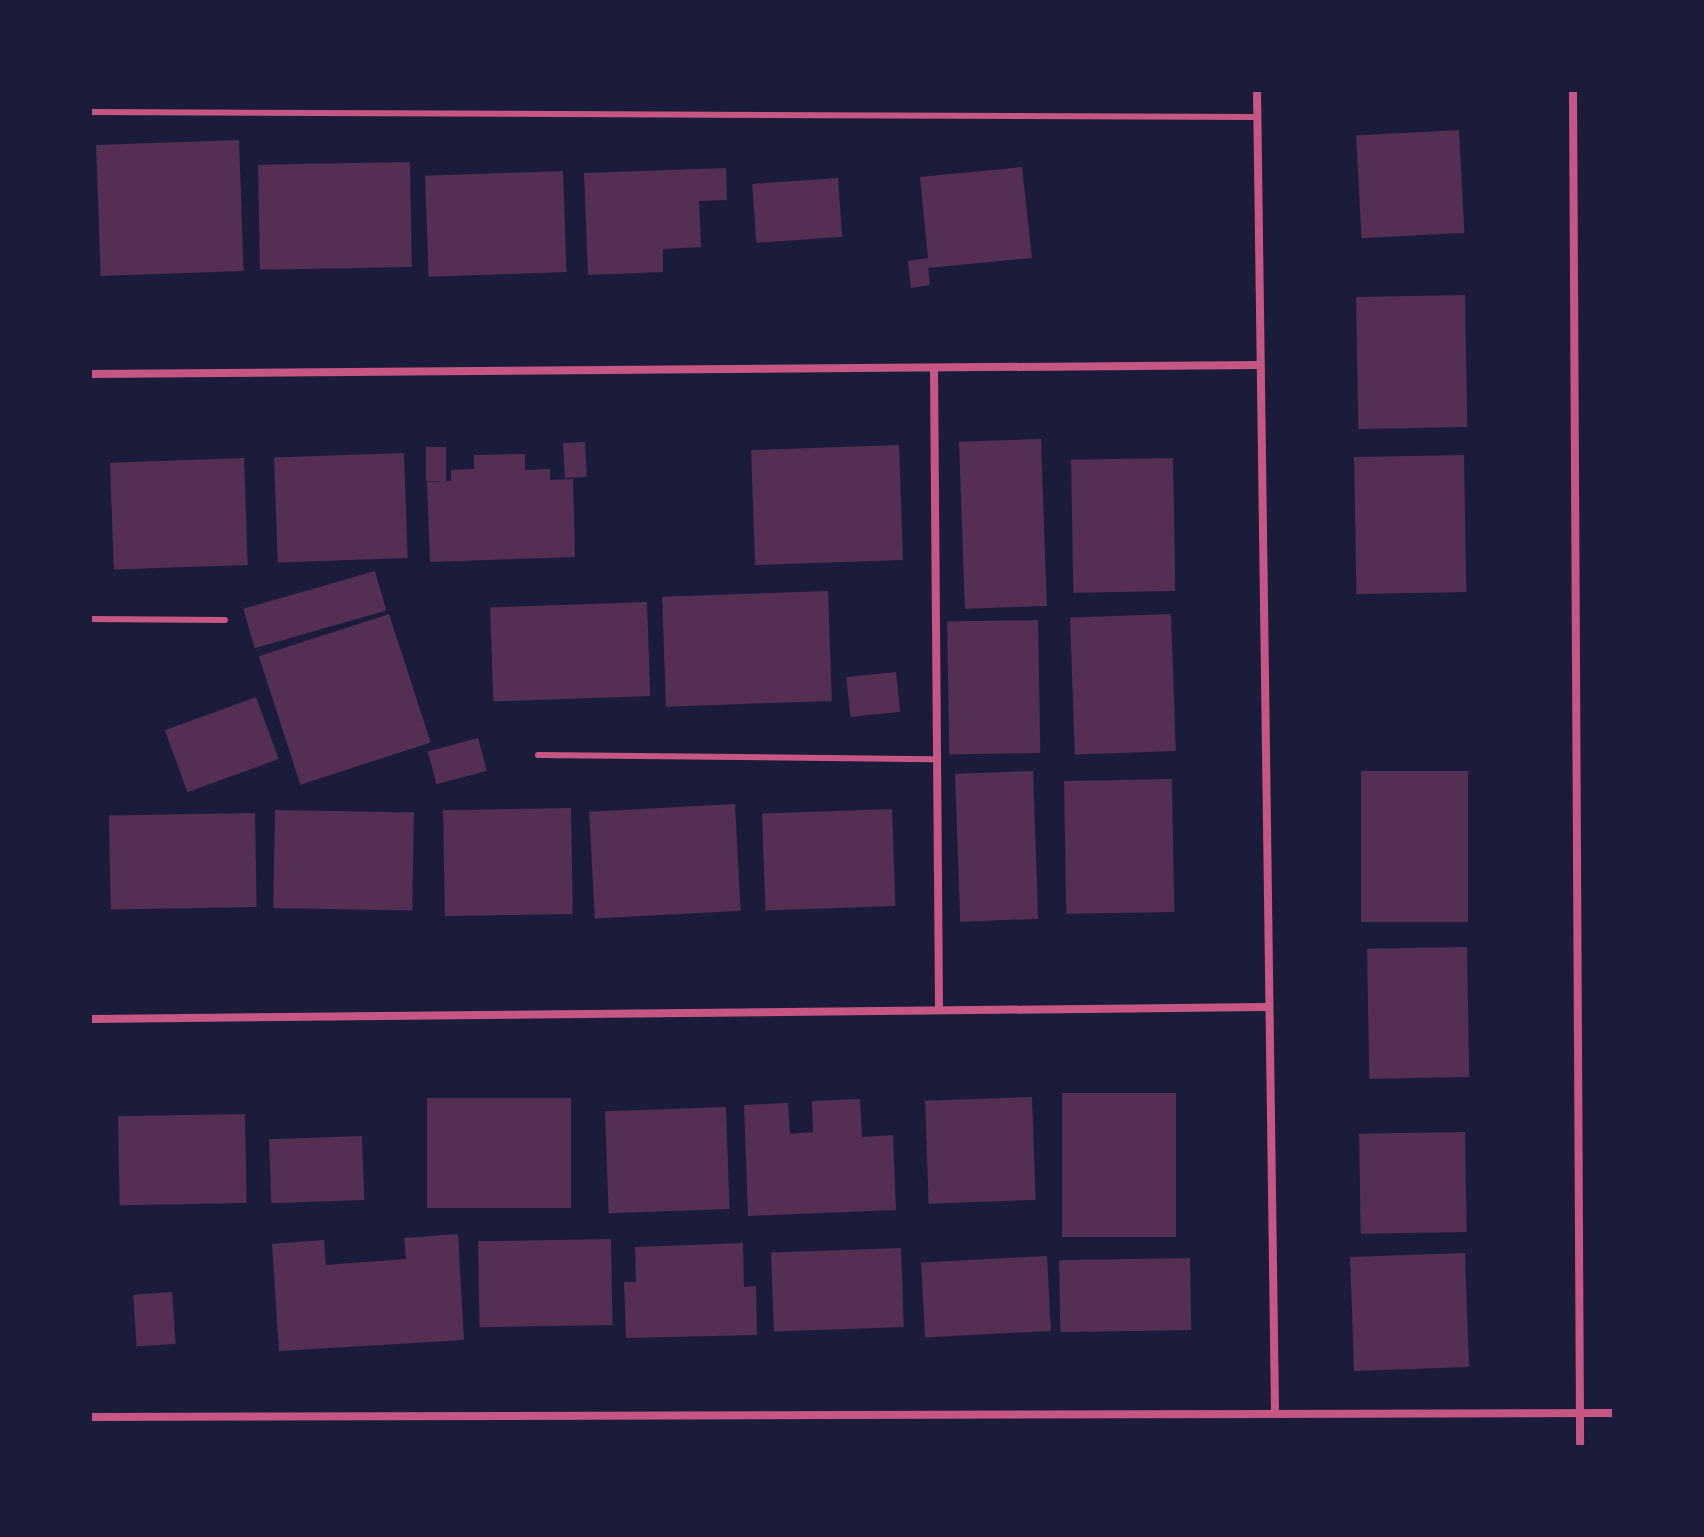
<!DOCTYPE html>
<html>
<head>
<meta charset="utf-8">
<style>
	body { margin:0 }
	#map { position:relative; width:1704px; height:1537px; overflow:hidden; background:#1b1b3a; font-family:"Source Sans 3",sans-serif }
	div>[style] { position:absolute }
	.building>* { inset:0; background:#542f53; transform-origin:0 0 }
	.service>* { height:6px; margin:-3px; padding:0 3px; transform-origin:3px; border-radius:3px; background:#c65784 }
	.minor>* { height:8px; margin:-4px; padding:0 4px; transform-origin:4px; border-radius:4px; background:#c65784 }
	span { translate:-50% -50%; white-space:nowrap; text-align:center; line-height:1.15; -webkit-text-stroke:6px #1b1b3a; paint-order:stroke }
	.frame { position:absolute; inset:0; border:92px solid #1b1b3a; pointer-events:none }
</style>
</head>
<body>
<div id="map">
	<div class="building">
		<div style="left:1459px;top:130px;width:103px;height:103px;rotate:87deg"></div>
		<div style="left:239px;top:140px;width:131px;height:143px;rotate:88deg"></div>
		<div style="left:410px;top:162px;width:105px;height:152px;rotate:89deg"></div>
		<div style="clip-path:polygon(1022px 167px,1032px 258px,928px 268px,930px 285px,911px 288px,908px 261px,928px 258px,920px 177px)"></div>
		<div style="clip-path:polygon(726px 168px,727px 200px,699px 201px,701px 247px,663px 249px,663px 272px,588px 275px,584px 173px)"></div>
		<div style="left:563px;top:171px;width:101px;height:138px;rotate:88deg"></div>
		<div style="left:838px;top:178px;width:59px;height:86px;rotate:86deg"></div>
		<div style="left:1465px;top:295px;width:132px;height:109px;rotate:89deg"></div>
		<div style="left:1041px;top:439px;width:167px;height:82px;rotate:88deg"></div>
		<div style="left:585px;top:442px;width:35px;height:22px;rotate:87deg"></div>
		<div style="left:899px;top:445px;width:115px;height:148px;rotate:88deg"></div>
		<div style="left:426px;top:447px;width:20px;height:34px"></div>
		<div style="left:404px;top:453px;width:105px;height:130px;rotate:88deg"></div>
		<div style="clip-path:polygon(525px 454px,525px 470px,550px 469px,550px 480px,573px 479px,575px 557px,430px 562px,427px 482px,451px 481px,451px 470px,474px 469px,474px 455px)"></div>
		<div style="left:1464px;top:455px;width:137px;height:110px;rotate:89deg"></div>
		<div style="left:244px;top:458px;width:107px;height:134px;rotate:88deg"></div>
		<div style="left:1173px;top:458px;width:133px;height:102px;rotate:89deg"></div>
		<div style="left:375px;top:571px;width:41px;height:137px;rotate:74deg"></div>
		<div style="left:828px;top:591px;width:110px;height:166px;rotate:88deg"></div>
		<div style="left:647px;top:602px;width:94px;height:157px;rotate:88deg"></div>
		<div style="left:389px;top:614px;width:135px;height:137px;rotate:72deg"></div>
		<div style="left:1171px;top:614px;width:137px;height:101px;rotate:88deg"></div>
		<div style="left:1038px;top:620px;width:133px;height:91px;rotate:89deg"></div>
		<div style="left:896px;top:672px;width:40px;height:50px;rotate:84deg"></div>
		<div style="left:256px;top:697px;width:66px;height:97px;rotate:70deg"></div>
		<div style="left:478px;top:738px;width:34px;height:52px;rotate:75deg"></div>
		<div style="left:1033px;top:771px;width:148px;height:78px;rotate:88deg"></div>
		<div style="left:1361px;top:771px;width:107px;height:151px"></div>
		<div style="left:1172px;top:779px;width:133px;height:108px;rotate:89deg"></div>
		<div style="left:735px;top:804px;width:107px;height:146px;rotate:87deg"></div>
		<div style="left:571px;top:808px;width:106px;height:128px;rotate:89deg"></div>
		<div style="left:892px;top:809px;width:97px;height:130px;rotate:88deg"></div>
		<div style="left:275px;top:810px;width:139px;height:98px;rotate:1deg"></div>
		<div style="left:255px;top:813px;width:94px;height:146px;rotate:89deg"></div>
		<div style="left:1467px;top:947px;width:130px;height:100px;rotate:89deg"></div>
		<div style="left:1062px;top:1093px;width:114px;height:144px"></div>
		<div style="left:1032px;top:1097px;width:103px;height:107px;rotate:88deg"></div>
		<div style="left:427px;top:1098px;width:144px;height:110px"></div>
		<div style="clip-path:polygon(860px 1099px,862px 1137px,893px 1135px,896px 1210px,748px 1216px,744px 1105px,788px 1103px,790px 1134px,813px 1132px,812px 1101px)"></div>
		<div style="left:726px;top:1107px;width:102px;height:121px;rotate:88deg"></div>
		<div style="left:245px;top:1114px;width:89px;height:127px;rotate:89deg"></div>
		<div style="left:1465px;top:1132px;width:100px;height:106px;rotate:89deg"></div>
		<div style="left:362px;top:1136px;width:64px;height:93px;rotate:88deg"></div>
		<div style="clip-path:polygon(458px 1234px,464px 1340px,279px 1351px,272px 1244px,324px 1240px,326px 1265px,406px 1259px,404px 1238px)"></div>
		<div style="left:611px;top:1239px;width:86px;height:133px;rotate:89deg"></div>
		<div style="clip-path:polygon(743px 1243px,744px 1287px,756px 1286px,757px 1335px,626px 1338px,624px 1282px,636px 1282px,635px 1247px)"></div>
		<div style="left:901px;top:1248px;width:79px;height:130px;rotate:88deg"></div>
		<div style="left:1465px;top:1253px;width:114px;height:115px;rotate:88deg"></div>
		<div style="left:1047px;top:1256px;width:75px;height:126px;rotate:87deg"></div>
		<div style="left:1190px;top:1258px;width:72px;height:131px;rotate:89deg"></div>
		<div style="left:172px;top:1292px;width:52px;height:39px;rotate:86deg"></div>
	</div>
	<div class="service">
		<div style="left:90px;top:112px;width:1166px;rotate:0.25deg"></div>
		<div style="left:90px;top:619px;width:135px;rotate:0.4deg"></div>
		<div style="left:538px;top:755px;width:394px;rotate:0.6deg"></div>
	</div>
	<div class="minor">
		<div style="left:1257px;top:90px;width:1324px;rotate:89.22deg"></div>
		<div style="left:1573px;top:90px;width:1357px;rotate:89.7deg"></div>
		<div style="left:934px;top:370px;width:639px;rotate:89.55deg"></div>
		<div style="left:90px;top:374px;width:1170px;rotate:-0.44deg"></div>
		<div style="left:90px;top:1019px;width:1177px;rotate:-0.58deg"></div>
		<div style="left:90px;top:1417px;width:1524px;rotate:-0.15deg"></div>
	</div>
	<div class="frame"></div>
</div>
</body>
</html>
